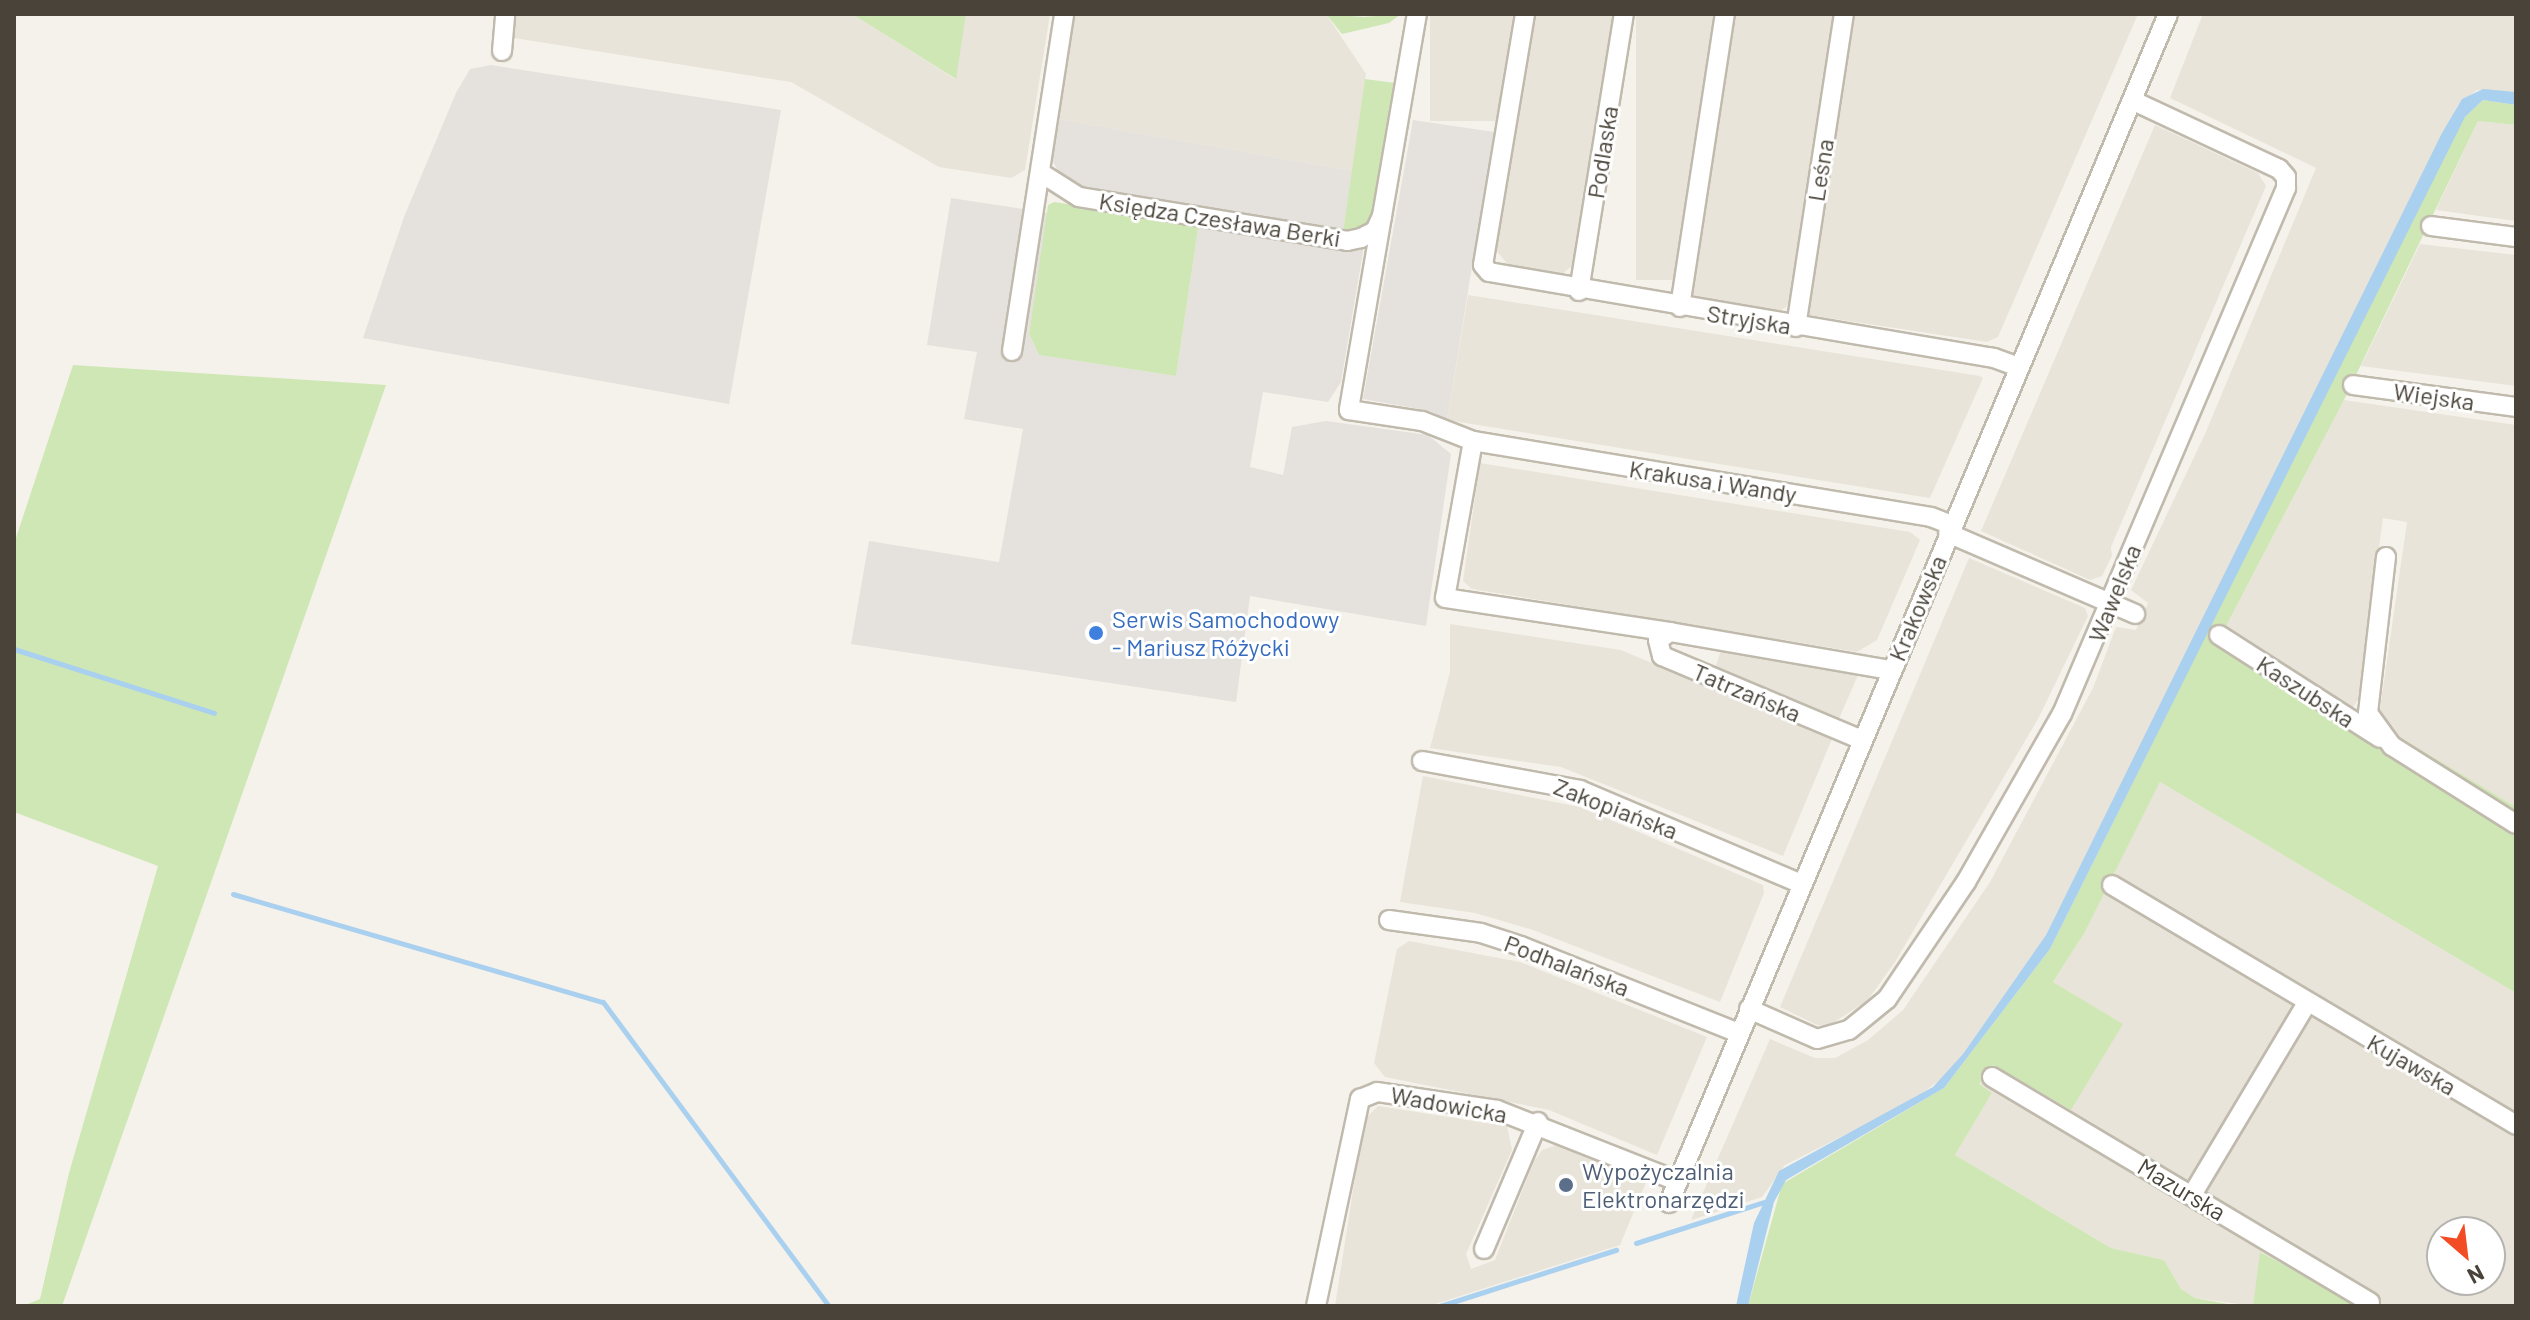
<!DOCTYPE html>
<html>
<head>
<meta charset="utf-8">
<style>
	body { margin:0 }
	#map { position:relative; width:2530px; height:1320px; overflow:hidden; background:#f5f2eb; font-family:Barlow,sans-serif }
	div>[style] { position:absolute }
	.residential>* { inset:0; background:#e8e4d9; transform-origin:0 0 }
	.industrial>* { inset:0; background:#e5e1dc }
	.green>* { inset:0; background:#cfe7b5 }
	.water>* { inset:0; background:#aad0ef }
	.stream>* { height:5px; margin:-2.5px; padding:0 2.5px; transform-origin:2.5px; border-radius:2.5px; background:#aad0ef }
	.roads { filter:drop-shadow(2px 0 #c0baad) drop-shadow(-2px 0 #c0baad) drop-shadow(0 2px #c0baad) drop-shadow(0 -2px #c0baad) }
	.street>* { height:18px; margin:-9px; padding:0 9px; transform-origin:9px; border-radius:9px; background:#fff }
	.dots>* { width:22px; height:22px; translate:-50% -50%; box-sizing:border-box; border:4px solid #fff; border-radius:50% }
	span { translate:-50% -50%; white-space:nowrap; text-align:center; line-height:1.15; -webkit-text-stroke:6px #fff; paint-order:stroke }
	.street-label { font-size:24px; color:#494339 }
	.shop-label { font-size:24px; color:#366cbe }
	.left { translate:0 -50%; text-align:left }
	.service-label { font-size:24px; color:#4e5e75 }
	.frame { position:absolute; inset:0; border:16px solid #494339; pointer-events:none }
	.north { position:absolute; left:2426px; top:1216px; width:80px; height:80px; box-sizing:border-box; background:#fff; border:2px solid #b6b4b0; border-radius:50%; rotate:152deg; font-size:22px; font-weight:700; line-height:32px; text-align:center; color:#494339 }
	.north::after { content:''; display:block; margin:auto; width:28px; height:36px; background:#f34b24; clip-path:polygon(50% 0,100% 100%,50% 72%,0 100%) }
</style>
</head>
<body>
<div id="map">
	<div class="residential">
		<div style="clip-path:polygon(516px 14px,852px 14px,955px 79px,966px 14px,1050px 14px,1025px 170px,1011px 178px,939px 167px,791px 82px,514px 38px)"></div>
		<div style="clip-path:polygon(1075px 14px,1326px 14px,1366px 74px,1352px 171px,1058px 119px)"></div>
		<div style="left:1430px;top:14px;width:84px;height:107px"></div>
		<div style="clip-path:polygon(1534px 14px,1615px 14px,1573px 265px,1561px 275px,1510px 267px,1494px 248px)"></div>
		<div style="left:1636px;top:14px;width:83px;height:266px"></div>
		<div style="clip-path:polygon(1732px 14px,1834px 14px,1789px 305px,1780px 311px,1693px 298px,1689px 292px)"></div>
		<div style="clip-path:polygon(1852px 14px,2138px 14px,1998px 337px,1987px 342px,1809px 315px)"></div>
		<div style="clip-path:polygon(2203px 14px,2516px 14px,2516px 92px,2477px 90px,2458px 105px,2046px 935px,1963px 1054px,1945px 1076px,1912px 1101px,1785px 1165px,1762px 1197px,1691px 1220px,1770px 1039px,1815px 1058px,1835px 1058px,1868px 1040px,1903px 1010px,1990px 882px,2093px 688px,2116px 627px,2136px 630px,2148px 603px,2131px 590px,2205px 434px,2316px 168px,2170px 98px)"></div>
		<div style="clip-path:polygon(2478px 121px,2516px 125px,2516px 221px,2436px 210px)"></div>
		<div style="clip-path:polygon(2155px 125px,2258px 173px,2266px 186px,2111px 547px,2112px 556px,2102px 576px,2090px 580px,1981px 531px)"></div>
		<div style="clip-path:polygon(2420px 244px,2516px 255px,2516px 386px,2361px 366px)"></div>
		<div style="clip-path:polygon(1468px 295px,1980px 376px,1983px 378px,1930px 498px,1447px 420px)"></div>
		<div style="clip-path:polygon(2344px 400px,2516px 425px,2516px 807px,2397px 737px,2379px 716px,2407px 522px,2383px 518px,2358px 700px,2351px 710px,2224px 630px)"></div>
		<div style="clip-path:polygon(1480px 463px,1910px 532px,1920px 540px,1877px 640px,1857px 652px,1472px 589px,1463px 581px)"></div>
		<div style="clip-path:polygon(1969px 558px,2085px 608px,2088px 616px,2038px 719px,1895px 962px,1867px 1001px,1828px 1026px,1817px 1025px,1780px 1007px)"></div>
		<div style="clip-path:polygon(1450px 624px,1621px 650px,1832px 739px,1783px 856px,1561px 767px,1430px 748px,1450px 672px)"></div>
		<div style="clip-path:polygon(1721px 650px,1853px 673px,1858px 675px,1838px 721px,1715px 669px)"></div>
		<div style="clip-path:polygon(1423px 776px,1580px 807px,1763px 885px,1764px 893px,1720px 1002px,1533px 930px,1475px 913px,1400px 902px)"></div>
		<div style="clip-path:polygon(evenodd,2160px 782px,2516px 993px,2516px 1306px,2362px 1306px,2261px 1252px,2253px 1306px,2195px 1298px,2181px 1289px,2164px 1260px,2111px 1248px,1955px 1155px,1992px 1093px,1979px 1085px,1994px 1064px,2071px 1110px,2122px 1024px,2053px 982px,2085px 932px,2160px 782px,2442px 1232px,2490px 1232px,2490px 1280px,2442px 1280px,2442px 1232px)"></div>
		<div style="clip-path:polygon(1409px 941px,1520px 962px,1707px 1037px,1657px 1155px,1549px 1110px,1385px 1077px,1374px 1063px,1397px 949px)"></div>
		<div style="clip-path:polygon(1378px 1106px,1507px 1126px,1512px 1150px,1466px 1254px,1471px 1269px,1495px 1260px,1534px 1161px,1542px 1150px,1562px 1143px,1647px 1180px,1620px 1245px,1429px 1306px,1335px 1306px,1364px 1120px)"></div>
	</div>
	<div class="industrial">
		<div style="clip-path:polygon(491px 65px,781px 110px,729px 404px,363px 338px,404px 217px,456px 93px,470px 69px)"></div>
		<div style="clip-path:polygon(1058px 119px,1352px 171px,1343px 232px,1064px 184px,1052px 159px)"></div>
		<div style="clip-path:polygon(1413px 120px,1494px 132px,1447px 420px,1430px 411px,1363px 399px)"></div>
		<div style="clip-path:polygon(951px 198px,1048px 213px,1029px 334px,1039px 355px,1176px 376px,1199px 223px,1364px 246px,1341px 382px,1328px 402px,1263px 392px,1250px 467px,1283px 475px,1292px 427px,1326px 421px,1428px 435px,1451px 454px,1426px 626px,1250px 596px,1236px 702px,851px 644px,869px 541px,999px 562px,1023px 429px,964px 419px,977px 352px,927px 345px)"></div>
	</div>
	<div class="green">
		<div style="clip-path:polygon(852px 14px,966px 14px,956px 79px)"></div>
		<div style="clip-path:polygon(1326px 14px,1364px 17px,1401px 14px,1389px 23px,1342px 34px)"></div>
		<div style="clip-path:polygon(1365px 79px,1395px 83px,1373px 217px,1363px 227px,1343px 232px)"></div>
		<div style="clip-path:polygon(2483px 100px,2516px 105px,2516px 125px,2478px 121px,2344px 400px,2224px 630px,2402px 763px,2516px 831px,2516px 993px,2160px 782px,2085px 932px,2053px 982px,2123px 1024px,2071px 1110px,1994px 1065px,1979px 1084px,1992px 1093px,1955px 1155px,2111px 1248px,2164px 1260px,2181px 1289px,2195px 1298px,2238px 1306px,1748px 1306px,1782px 1184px,1944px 1088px,2050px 949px,2444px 156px,2465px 117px)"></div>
		<div style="clip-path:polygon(1054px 202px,1199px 223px,1176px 376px,1039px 355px,1029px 334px,1048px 205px)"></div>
		<div style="clip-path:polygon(73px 365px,386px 385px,62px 1306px,23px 1306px,40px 1299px,69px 1173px,158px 866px,14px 812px,14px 544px)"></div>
		<div style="clip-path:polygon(2386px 729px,2516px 807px,2516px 818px,2406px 749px)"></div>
		<div style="clip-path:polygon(2260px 1252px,2362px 1306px,2253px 1306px)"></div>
	</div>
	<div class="water">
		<div style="clip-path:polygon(2483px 89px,2516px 92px,2516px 105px,2483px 100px,2465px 117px,2050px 949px,1944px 1088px,1786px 1180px,1774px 1202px,1748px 1306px,1736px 1306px,1754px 1223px,1779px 1171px,1933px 1087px,1963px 1054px,2046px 935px,2442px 133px,2462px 99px)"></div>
	</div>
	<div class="stream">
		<div style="left:14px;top:649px;width:210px;rotate:17.7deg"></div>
		<div style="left:233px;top:894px;width:385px;rotate:16.3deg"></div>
		<div style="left:603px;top:1002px;width:379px;rotate:53.4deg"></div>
		<div style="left:1636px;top:1243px;width:134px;rotate:-17.8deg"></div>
		<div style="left:1440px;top:1306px;width:185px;rotate:-17.7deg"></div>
	</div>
	<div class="roads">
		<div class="street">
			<div style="left:1525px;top:14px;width:254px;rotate:99.5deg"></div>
			<div style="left:1483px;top:265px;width:9px;rotate:49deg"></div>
			<div style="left:1489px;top:272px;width:512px;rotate:9.66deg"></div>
			<div style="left:1994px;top:358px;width:27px;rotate:20deg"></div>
			<div style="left:502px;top:51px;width:37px;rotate:-85deg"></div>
			<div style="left:1041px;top:173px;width:45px;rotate:32.3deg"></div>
			<div style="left:1079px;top:197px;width:272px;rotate:9.3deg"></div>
			<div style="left:1347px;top:241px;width:14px;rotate:-12deg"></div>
			<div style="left:1361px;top:238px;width:16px;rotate:-27deg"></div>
			<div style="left:1375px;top:231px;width:17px;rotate:-65deg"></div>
			<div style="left:1382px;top:216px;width:205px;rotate:-80.2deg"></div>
			<div style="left:1382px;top:216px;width:197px;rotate:99.7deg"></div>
			<div style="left:1349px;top:410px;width:74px;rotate:8.6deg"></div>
			<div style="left:1422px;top:421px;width:55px;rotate:21.4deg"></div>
			<div style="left:1473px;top:441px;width:464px;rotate:9.4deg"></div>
			<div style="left:1931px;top:517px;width:22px;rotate:21deg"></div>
			<div style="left:2431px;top:226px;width:86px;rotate:7.4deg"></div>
			<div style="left:1579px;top:291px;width:281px;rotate:-80.8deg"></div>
			<div style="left:1680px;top:307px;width:296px;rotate:-81.3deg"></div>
			<div style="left:1796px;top:327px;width:317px;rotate:-81.3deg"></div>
			<div style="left:1012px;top:351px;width:341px;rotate:-81.2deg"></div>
			<div style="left:2353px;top:385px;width:164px;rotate:7.7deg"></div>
			<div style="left:1473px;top:441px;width:159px;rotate:100.1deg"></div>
			<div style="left:1445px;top:598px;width:228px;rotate:8.6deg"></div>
			<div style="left:1948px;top:533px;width:204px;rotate:23.4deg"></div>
			<div style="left:2386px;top:557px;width:157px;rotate:96.6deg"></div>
			<div style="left:2368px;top:713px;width:41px;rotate:54deg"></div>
			<div style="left:2392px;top:746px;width:146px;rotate:32.2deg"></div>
			<div style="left:2219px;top:635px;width:191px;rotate:32.6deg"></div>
			<div style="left:1862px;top:740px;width:217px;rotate:-157.2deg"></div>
			<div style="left:1662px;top:656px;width:16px;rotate:-104deg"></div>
			<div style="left:1658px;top:640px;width:14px;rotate:-34deg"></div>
			<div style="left:1670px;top:632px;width:224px;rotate:9.8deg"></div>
			<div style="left:1422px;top:761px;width:161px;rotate:10.4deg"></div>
			<div style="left:1580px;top:790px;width:240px;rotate:23deg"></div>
			<div style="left:2112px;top:885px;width:470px;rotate:30.7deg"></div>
			<div style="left:1389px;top:920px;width:93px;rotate:8deg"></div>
			<div style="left:1481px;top:933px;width:42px;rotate:18deg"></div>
			<div style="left:1521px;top:946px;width:234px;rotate:21.8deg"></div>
			<div style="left:1749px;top:1009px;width:74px;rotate:23.8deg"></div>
			<div style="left:1817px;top:1039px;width:33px;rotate:-16deg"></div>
			<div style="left:1849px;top:1030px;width:49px;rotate:-39.2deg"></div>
			<div style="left:1887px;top:999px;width:141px;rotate:-56deg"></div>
			<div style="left:1966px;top:882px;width:193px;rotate:-60.3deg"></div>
			<div style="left:2062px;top:714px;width:572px;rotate:-66.93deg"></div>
			<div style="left:2286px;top:188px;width:11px;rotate:-90deg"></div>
			<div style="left:2286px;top:177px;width:11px;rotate:-131deg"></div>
			<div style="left:2279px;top:169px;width:162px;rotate:-154.9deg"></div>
			<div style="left:1992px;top:1077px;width:440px;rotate:30.8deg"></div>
			<div style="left:2192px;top:1195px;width:224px;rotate:-59.1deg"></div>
			<div style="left:1669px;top:1203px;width:1289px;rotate:-67.23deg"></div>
			<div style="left:1484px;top:1249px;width:138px;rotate:-67deg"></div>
			<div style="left:1316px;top:1306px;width:212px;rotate:-78deg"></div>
			<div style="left:1360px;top:1099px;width:18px;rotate:-22deg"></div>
			<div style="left:1377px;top:1092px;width:121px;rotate:8.5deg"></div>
			<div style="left:1497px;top:1110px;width:193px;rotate:21.5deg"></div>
		</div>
	</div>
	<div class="dots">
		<div style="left:1096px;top:633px;background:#3f7fe0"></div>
		<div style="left:1566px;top:1185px;background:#5c6f8a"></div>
	</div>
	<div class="street-label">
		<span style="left:1602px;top:152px;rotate:-81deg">Podlaska</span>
		<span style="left:1820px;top:170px;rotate:-81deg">Leśna</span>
		<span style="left:1220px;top:219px;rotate:9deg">Księdza Czesława Berki</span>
		<span style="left:1749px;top:319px;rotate:9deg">Stryjska</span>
		<span style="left:2434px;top:396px;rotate:8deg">Wiejska</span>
		<span style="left:1713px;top:481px;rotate:9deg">Krakusa i Wandy</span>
		<span style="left:2114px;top:593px;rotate:-68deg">Wawelska</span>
		<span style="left:1917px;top:608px;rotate:-67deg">Krakowska</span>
		<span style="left:2306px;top:691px;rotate:33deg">Kaszubska</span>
		<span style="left:1747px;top:692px;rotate:23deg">Tatrzańska</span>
		<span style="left:1616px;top:808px;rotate:21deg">Zakopiańska</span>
		<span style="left:1567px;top:965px;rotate:21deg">Podhalańska</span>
		<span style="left:2412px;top:1064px;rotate:30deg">Kujawska</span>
		<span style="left:1449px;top:1104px;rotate:10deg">Wadowicka</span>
		<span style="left:2182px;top:1189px;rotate:31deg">Mazurska</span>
	</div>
	<div class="shop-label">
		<span class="left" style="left:1112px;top:633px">Serwis Samochodowy<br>- Mariusz Różycki</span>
	</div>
	<div class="service-label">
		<span class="left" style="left:1582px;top:1185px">Wypożyczalnia<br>Elektronarzędzi</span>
	</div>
	<div class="frame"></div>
	<div class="north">N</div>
</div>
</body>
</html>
